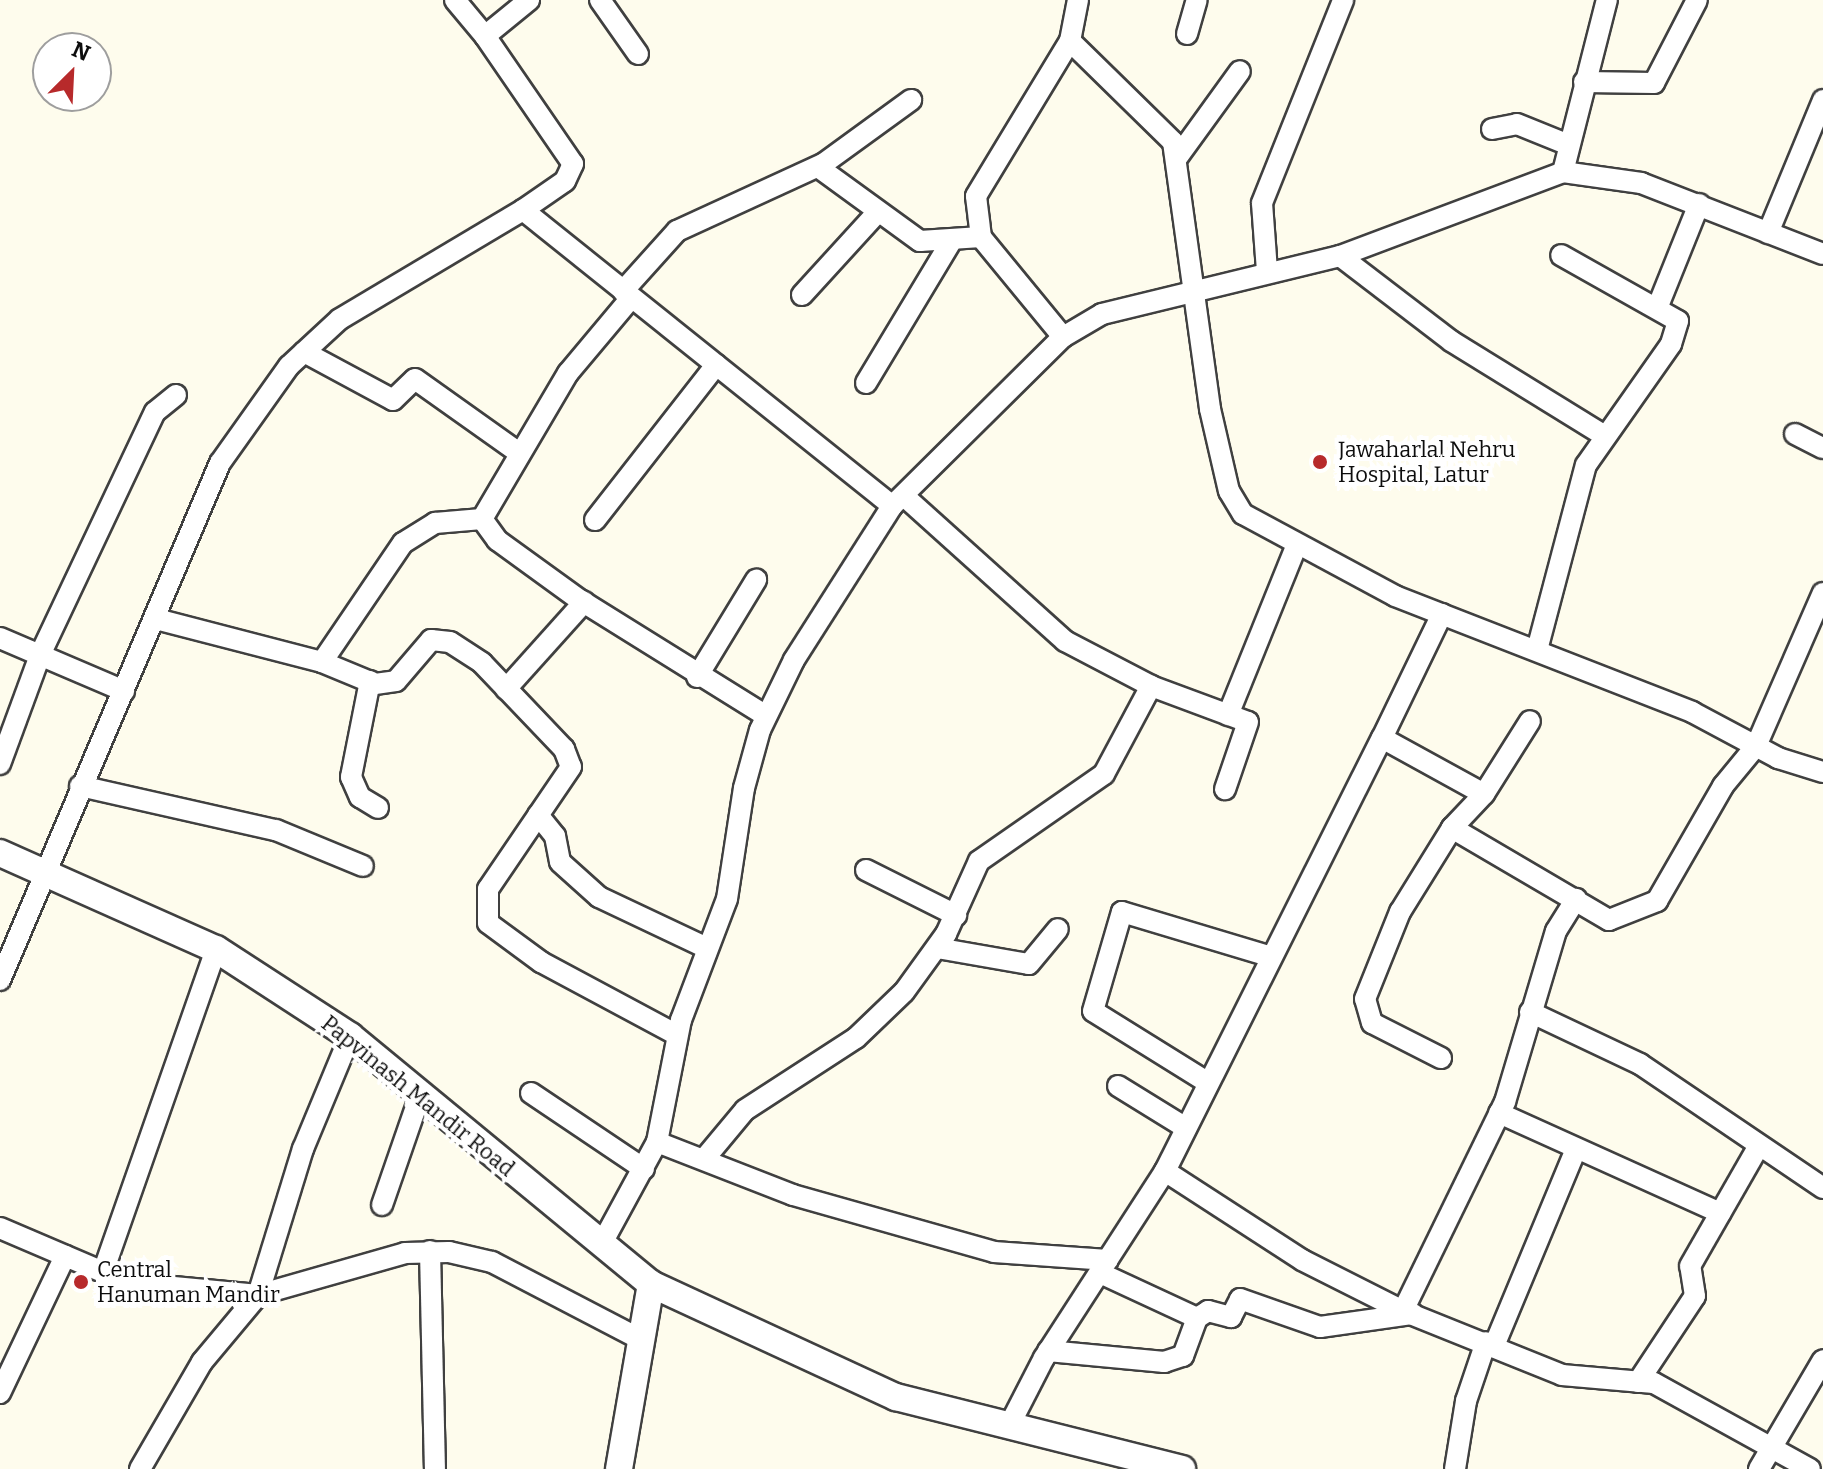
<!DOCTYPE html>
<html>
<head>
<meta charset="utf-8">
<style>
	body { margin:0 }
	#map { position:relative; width:1823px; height:1469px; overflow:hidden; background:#fefced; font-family:Bitter,serif }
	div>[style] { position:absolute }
	.roads { filter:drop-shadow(2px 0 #404040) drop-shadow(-2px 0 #404040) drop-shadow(0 2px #404040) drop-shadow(0 -2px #404040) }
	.minor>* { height:20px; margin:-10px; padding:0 10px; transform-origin:10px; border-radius:10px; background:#fff }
	.tertiary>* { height:26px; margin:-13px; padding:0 13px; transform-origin:13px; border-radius:13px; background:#fff }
	.dots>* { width:22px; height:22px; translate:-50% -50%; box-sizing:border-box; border:4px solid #fff; border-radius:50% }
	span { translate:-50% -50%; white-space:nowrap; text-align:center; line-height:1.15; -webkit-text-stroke:8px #fff; paint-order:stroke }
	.poi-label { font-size:22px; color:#0d0d0d }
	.left { translate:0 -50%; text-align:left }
	.street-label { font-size:22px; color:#0d0d0d }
	.north { position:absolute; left:32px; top:32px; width:80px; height:80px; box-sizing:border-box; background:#fff; border:2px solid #9e9e9e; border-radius:50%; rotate:24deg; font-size:22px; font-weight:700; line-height:32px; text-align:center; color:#0d0d0d }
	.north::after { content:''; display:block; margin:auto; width:28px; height:36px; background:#b72a2b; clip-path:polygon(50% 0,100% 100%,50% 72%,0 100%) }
</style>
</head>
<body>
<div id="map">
	<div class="roads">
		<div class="minor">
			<div style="left:455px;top:0;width:47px;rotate:50.2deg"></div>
			<div style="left:600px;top:0;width:66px;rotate:54.9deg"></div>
			<div style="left:1187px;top:34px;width:35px;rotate:-74deg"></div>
			<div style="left:1070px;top:41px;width:144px;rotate:44.4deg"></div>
			<div style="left:1173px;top:142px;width:270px;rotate:82.1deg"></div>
			<div style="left:1210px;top:409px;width:84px;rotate:77deg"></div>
			<div style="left:1229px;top:491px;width:27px;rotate:59deg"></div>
			<div style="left:1243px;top:514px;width:173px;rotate:28.3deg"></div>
			<div style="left:1395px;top:596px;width:319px;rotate:21.3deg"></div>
			<div style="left:1692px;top:712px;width:98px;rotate:28.1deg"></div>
			<div style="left:1778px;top:758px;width:47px;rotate:17.3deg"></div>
			<div style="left:1584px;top:82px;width:70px;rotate:0.8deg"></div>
			<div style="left:1654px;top:83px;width:93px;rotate:-62.6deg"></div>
			<div style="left:1492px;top:129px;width:25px;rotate:-11deg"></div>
			<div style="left:1517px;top:124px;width:56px;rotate:22deg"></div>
			<div style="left:1177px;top:158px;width:107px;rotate:-54.1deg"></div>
			<div style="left:818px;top:167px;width:126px;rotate:36deg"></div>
			<div style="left:920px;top:241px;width:61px;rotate:-3.8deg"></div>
			<div style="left:1563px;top:172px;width:178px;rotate:-75.7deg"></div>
			<div style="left:523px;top:210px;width:51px;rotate:-34.6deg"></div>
			<div style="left:565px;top:181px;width:19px;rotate:-65deg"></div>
			<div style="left:573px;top:164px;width:155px;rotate:-124.5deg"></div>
			<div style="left:485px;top:36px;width:57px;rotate:-39.3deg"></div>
			<div style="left:1768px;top:233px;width:144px;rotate:-67.5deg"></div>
			<div style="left:1340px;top:256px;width:140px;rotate:37.4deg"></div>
			<div style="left:1451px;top:341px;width:179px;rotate:31.7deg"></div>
			<div style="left:1267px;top:271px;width:68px;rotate:-94.2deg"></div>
			<div style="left:1262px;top:203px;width:219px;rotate:-68.2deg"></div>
			<div style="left:623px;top:291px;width:81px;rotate:-48deg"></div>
			<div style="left:677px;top:231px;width:161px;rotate:-24.7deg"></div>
			<div style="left:823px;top:164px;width:109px;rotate:-36deg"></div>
			<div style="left:802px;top:295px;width:111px;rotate:-47.6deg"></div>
			<div style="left:631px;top:298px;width:98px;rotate:130deg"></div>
			<div style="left:568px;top:373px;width:169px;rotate:120.5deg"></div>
			<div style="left:482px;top:519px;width:26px;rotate:54deg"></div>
			<div style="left:497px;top:540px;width:102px;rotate:35.9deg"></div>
			<div style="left:580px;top:600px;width:219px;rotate:31.9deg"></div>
			<div style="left:1658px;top:306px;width:110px;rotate:-68.1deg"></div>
			<div style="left:1063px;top:337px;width:45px;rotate:-30.5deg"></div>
			<div style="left:1102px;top:314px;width:245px;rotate:-13.7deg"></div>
			<div style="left:1340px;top:256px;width:238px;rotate:-20.6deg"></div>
			<div style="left:1563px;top:172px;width:79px;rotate:8deg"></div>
			<div style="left:1641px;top:183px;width:195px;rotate:21.3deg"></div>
			<div style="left:304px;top:352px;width:101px;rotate:28.3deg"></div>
			<div style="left:393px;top:400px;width:30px;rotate:-44deg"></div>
			<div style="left:415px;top:379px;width:128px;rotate:35.4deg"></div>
			<div style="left:866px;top:383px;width:163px;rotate:-59deg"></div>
			<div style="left:1795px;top:434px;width:31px;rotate:27deg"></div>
			<div style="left:904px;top:496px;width:217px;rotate:42deg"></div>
			<div style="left:1065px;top:641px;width:97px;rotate:27.6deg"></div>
			<div style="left:1151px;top:686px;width:103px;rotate:20.4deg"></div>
			<div style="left:1248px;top:722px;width:71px;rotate:108.9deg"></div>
			<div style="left:595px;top:520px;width:197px;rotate:-52deg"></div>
			<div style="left:1442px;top:614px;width:138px;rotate:115.8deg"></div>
			<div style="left:1382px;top:738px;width:116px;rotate:28.8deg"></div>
			<div style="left:1484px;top:794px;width:47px;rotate:133.3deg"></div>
			<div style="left:1452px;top:828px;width:182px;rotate:30.4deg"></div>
			<div style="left:1609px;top:920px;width:52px;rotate:-21.6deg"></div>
			<div style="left:1657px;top:901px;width:133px;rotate:-60.1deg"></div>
			<div style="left:1723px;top:786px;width:52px;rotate:-50.5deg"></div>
			<div style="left:1756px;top:746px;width:167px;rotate:-66.4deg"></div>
			<div style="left:156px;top:619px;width:171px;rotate:14.5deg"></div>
			<div style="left:322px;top:662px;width:57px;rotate:22.5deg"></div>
			<div style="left:375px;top:684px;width:21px;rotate:-8deg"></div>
			<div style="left:396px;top:681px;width:54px;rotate:-49.5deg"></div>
			<div style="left:431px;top:640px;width:19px;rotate:6deg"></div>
			<div style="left:450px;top:642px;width:38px;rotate:33deg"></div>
			<div style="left:482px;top:663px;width:119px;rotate:46.4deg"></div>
			<div style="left:564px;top:749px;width:19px;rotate:69deg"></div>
			<div style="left:571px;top:767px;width:148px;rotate:124.2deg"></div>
			<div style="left:488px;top:889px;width:34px;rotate:90deg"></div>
			<div style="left:488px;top:923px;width:66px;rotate:36.3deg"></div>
			<div style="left:541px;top:962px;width:154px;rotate:28.2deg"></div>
			<div style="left:0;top:638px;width:135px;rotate:23.1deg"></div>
			<div style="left:1537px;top:650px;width:191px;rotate:-75.2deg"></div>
			<div style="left:1586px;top:465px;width:148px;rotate:-54.9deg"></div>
			<div style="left:1671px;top:344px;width:24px;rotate:-73deg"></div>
			<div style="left:1678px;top:321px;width:134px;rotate:-150.6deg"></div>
			<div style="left:322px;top:662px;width:144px;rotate:-55.8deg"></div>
			<div style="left:403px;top:543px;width:38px;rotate:-32deg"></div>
			<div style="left:435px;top:523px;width:47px;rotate:-4.9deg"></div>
			<div style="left:697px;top:677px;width:114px;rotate:-58.7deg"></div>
			<div style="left:370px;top:681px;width:98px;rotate:101.2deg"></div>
			<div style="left:351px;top:777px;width:22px;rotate:66deg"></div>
			<div style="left:360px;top:797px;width:21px;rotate:31deg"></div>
			<div style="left:506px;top:689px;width:117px;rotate:-48.1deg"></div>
			<div style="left:1228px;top:715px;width:181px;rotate:-68deg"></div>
			<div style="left:0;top:764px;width:116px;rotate:-69.8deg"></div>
			<div style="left:40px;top:655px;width:269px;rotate:-64.7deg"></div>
			<div style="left:155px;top:412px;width:27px;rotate:-39deg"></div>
			<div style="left:80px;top:786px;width:201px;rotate:12.7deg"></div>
			<div style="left:276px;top:830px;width:94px;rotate:22.5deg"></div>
			<div style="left:1484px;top:794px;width:86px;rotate:-57.8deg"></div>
			<div style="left:538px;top:815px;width:27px;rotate:51deg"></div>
			<div style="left:555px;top:836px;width:26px;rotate:79deg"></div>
			<div style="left:560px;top:862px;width:52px;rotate:41.9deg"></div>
			<div style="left:599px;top:897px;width:119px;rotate:25.3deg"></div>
			<div style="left:866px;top:870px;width:101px;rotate:26.6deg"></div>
			<div style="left:937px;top:948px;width:93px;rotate:9.9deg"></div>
			<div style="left:1029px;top:964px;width:45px;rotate:-50.4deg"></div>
			<div style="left:0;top:980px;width:562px;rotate:-66.95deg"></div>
			<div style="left:220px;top:463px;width:119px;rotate:-54.6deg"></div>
			<div style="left:289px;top:366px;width:69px;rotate:-42.7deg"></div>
			<div style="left:340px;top:319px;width:213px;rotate:-30.8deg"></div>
			<div style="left:523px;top:210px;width:473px;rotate:38.7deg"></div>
			<div style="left:1530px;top:1012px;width:122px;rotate:25.3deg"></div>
			<div style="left:1640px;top:1064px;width:221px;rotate:34.1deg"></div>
			<div style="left:1441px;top:1058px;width:77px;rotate:-153.1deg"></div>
			<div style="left:1372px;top:1023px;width:25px;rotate:-106deg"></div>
			<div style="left:1365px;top:999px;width:94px;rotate:-68.1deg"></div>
			<div style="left:1400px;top:912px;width:99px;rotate:-58.2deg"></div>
			<div style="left:1207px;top:1082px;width:134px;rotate:-148.1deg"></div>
			<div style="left:1093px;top:1011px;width:103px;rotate:-73.7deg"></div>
			<div style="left:1122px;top:912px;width:153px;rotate:16.7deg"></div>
			<div style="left:1118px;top:1086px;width:80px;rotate:31.7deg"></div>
			<div style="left:531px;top:1093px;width:136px;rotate:33.9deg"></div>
			<div style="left:1499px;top:1113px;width:243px;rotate:24.3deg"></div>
			<div style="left:657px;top:1142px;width:146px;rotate:21.3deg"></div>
			<div style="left:793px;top:1195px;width:209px;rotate:15.8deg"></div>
			<div style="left:994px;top:1252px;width:114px;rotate:4deg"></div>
			<div style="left:705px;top:1158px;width:62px;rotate:-50.2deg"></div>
			<div style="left:745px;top:1110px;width:132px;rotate:-33deg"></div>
			<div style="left:856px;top:1038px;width:66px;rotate:-43.8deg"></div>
			<div style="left:904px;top:992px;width:72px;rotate:-54.1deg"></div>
			<div style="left:946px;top:934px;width:80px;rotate:-65.7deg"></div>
			<div style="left:979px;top:861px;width:152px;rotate:-34.8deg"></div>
			<div style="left:1104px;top:774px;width:100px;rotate:-61.9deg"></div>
			<div style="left:1165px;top:1171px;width:163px;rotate:33deg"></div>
			<div style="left:1302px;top:1260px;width:113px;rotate:26.8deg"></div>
			<div style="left:1403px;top:1311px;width:171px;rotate:21.9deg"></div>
			<div style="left:1562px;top:1375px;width:92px;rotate:5deg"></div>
			<div style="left:1654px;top:1383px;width:178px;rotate:28.9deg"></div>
			<div style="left:382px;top:1205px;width:116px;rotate:-70.9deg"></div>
			<div style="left:0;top:1228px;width:112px;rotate:23.1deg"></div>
			<div style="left:103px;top:1272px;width:342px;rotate:-70.7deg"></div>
			<div style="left:601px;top:1245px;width:117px;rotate:-61.5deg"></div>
			<div style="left:657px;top:1142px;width:124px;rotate:-78.9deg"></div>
			<div style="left:681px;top:1020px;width:129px;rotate:-69.2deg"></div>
			<div style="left:727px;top:899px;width:112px;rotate:-81.3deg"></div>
			<div style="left:744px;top:788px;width:60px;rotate:-74.6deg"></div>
			<div style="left:760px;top:730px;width:78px;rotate:-64.1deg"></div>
			<div style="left:794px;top:660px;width:183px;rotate:-57.5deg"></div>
			<div style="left:892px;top:506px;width:240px;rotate:-44.7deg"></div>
			<div style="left:1063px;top:337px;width:129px;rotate:-129.4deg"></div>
			<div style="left:981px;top:237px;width:41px;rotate:-97deg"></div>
			<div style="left:976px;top:196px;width:181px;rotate:-58.8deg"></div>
			<div style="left:1070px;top:41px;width:42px;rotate:-79deg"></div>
			<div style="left:430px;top:1251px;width:218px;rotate:88.7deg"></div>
			<div style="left:103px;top:1272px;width:41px;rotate:17.1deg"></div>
			<div style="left:142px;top:1284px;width:117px;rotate:5.4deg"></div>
			<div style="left:258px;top:1295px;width:153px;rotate:-15.9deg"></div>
			<div style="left:405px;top:1253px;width:44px;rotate:-1.3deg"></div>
			<div style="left:449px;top:1252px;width:44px;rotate:13.1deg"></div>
			<div style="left:492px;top:1262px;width:165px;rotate:27.5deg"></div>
			<div style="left:1100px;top:1273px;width:107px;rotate:24.9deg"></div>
			<div style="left:1403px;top:1311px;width:233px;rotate:-64deg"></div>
			<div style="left:1505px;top:1102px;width:178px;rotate:-73.4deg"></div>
			<div style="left:1556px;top:931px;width:38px;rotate:-58deg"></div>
			<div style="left:1494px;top:1346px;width:213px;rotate:-67.4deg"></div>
			<div style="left:1048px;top:1351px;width:117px;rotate:5.4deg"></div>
			<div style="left:1164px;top:1362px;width:20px;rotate:-18deg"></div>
			<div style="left:1183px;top:1356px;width:40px;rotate:-69.8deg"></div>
			<div style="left:1197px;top:1318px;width:13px;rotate:-32deg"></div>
			<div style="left:1208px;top:1311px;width:24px;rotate:15deg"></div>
			<div style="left:1231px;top:1317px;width:20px;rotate:-63deg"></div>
			<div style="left:1240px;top:1299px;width:85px;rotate:19.3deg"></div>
			<div style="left:1320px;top:1327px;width:94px;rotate:-8deg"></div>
			<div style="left:1638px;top:1382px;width:103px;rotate:-56.5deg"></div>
			<div style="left:1695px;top:1296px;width:30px;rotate:-99deg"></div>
			<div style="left:1690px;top:1266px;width:135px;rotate:-60.2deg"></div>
			<div style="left:0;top:1393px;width:152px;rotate:-64.6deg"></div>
			<div style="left:1009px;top:1426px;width:76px;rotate:-62.8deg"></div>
			<div style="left:1044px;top:1358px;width:223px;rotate:-57.1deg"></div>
			<div style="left:1165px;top:1171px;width:484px;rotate:-63.4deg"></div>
			<div style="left:140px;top:1469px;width:124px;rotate:-59.9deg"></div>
			<div style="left:202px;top:1362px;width:87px;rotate:-50.1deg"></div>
			<div style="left:258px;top:1295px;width:153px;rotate:-72.9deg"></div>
			<div style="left:303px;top:1149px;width:122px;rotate:-67.4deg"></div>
			<div style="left:1455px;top:1469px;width:69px;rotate:-80.8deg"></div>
			<div style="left:1466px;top:1401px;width:62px;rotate:-71.3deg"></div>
			<div style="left:1759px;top:1469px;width:126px;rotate:-59.6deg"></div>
		</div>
		<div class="tertiary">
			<div style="left:0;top:853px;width:236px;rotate:24deg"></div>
			<div style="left:216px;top:949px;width:160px;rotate:33deg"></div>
			<div style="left:350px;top:1036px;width:390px;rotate:39.5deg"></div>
			<div style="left:651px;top:1284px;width:270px;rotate:24.8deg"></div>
			<div style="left:896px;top:1397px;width:295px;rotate:14.1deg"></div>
			<div style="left:619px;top:1469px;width:188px;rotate:-80.2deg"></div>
		</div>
	</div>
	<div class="dots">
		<div style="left:1320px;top:462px;background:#b72a2b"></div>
		<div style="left:81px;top:1282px;background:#b72a2b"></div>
	</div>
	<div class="poi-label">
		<span class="left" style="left:1338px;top:462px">Jawaharlal Nehru<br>Hospital, Latur</span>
		<span class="left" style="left:97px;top:1282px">Central<br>Hanuman Mandir</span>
	</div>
	<div class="street-label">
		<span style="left:418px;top:1096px;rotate:39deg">Papvinash Mandir Road</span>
	</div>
	<div class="north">N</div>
</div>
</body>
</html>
